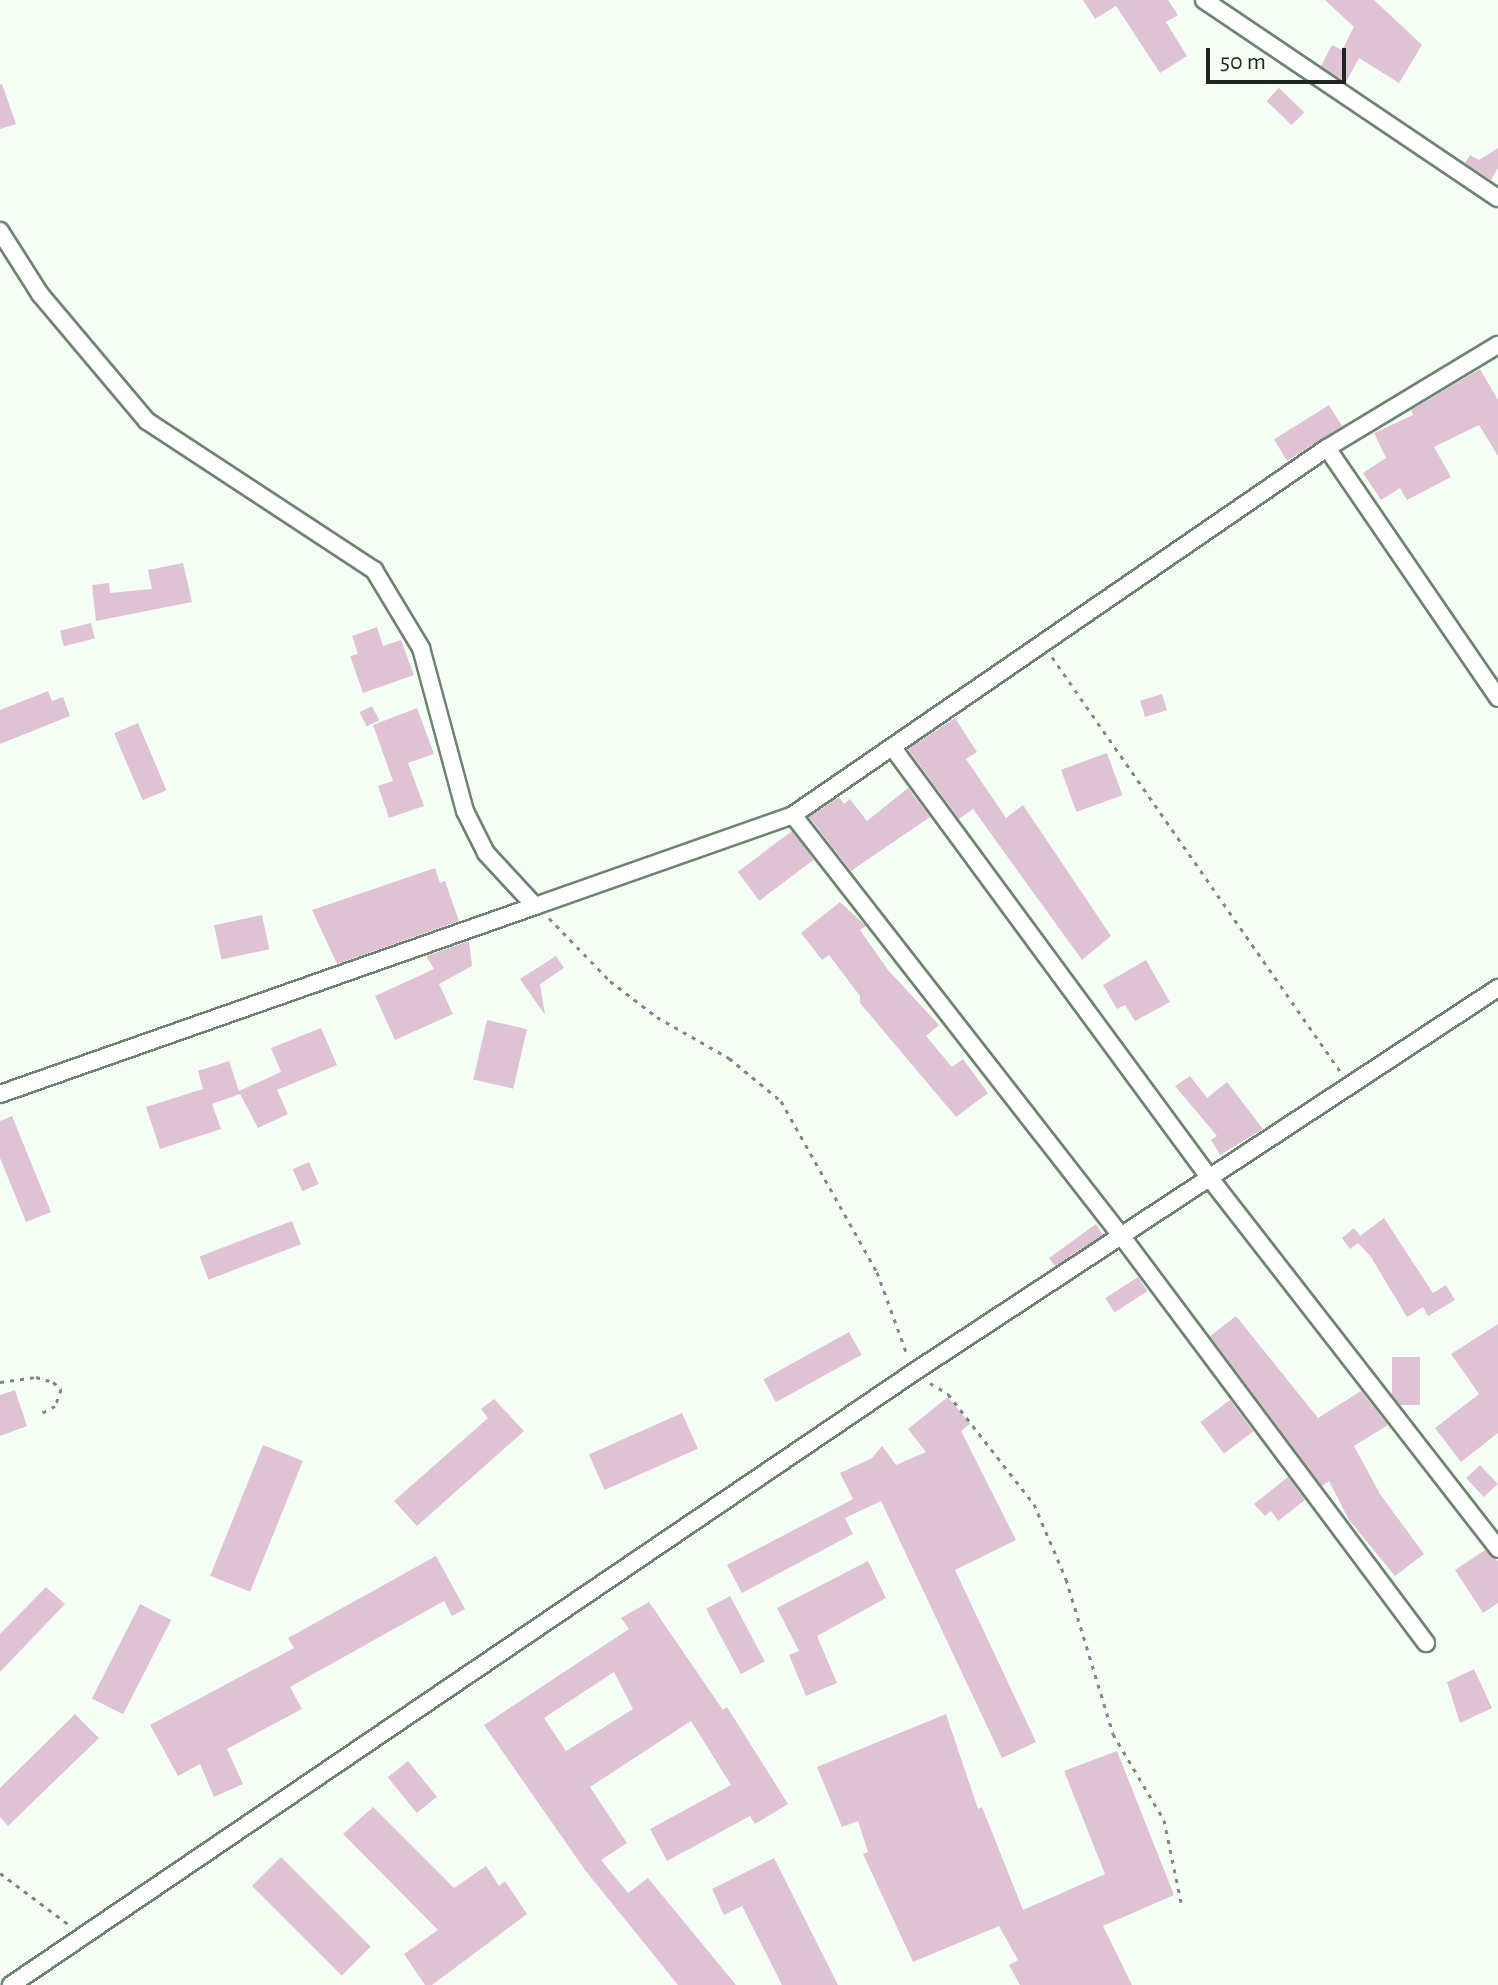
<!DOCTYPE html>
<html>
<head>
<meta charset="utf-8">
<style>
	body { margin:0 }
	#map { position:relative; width:1498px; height:1985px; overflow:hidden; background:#f4fef5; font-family:"Alegreya Sans",sans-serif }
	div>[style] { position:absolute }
	.building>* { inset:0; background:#dfc3d4; transform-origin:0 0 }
	.path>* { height:3px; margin-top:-1.5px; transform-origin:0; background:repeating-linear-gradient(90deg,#808981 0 4px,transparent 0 10px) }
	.roads { filter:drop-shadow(2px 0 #6e8470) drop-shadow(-2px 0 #6e8470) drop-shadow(0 2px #6e8470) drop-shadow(0 -2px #6e8470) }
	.street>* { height:16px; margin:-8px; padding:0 8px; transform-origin:8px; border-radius:8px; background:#fff }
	span { translate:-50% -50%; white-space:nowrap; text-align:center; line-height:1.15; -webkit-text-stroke:6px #f4fef5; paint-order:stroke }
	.scale { position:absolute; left:1206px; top:48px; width:140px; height:36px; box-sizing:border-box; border:4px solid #1e271f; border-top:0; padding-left:10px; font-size:24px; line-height:28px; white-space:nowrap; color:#1e271f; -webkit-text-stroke:6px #f4fef5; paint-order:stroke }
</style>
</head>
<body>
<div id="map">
	<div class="building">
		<div style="clip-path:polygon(1083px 0,1168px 0,1178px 15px,1166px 22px,1187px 56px,1160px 73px,1116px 6px,1095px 19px)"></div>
		<div style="clip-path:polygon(1325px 0,1374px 0,1422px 45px,1399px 83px,1359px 58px,1346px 82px,1321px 66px,1332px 45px,1342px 50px,1354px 27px)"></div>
		<div style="clip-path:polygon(2px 84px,16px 124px,0 129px,0 85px)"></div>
		<div style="left:1279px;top:88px;width:35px;height:18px;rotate:44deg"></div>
		<div style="clip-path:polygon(1498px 148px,1498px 168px,1491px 180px,1465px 163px,1470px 155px,1479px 160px)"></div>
		<div style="clip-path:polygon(1480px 369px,1498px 400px,1498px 456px,1479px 425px,1434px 447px,1451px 477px,1407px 500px,1400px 488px,1381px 500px,1363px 473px,1386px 458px,1374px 433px,1413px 415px,1411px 410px)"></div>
		<div style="left:1329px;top:405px;width:25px;height:65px;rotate:58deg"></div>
		<div style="clip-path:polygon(183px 563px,192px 602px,96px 621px,92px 585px,109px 583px,110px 593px,152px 589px,148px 570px)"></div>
		<div style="left:91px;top:623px;width:16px;height:32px;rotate:76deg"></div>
		<div style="clip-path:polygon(377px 627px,383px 646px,401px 640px,414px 675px,363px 693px,350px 656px,358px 654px,352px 636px)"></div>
		<div style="clip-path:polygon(48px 691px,52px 701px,63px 697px,70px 716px,0 744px,0 710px)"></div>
		<div style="left:1162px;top:694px;width:17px;height:23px;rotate:73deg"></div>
		<div style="left:372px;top:706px;width:16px;height:14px;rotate:63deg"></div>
		<div style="clip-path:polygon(417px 708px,434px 754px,408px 763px,424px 806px,389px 818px,378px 786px,393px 781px,373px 725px)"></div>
		<div style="clip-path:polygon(955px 718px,977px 752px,966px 759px,1006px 818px,1023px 805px,1111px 936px,1082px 960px,973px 809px,959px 819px,908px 749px)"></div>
		<div style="left:138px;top:723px;width:73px;height:26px;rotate:67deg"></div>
		<div style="left:1107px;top:753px;width:45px;height:49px;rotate:70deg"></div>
		<div style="clip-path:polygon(908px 788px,930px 817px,851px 871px,809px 817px,839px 797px,844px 804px,850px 799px,867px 821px)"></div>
		<div style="left:792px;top:831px;width:36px;height:68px;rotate:53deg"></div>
		<div style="clip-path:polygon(435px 868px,440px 883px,445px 881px,459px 921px,337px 964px,312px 910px)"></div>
		<div style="clip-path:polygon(840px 902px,866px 926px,860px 930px,888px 970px,939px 1025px,926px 1036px,952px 1067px,963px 1059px,988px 1093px,956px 1117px,860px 1003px,860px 996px,829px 955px,822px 960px,801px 933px)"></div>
		<div style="left:262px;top:915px;width:35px;height:49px;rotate:78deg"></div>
		<div style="clip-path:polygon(469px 941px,472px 966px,439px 984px,453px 1014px,395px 1040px,375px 996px,434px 969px,426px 956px)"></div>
		<div style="clip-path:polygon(556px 956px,564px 968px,540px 984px,545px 1015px,520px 979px)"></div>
		<div style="clip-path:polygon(1146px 960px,1170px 1002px,1135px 1021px,1125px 1005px,1117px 1009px,1103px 985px)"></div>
		<div style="left:487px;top:1020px;width:41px;height:61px;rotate:13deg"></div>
		<div style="clip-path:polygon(321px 1028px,337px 1065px,277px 1090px,288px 1114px,258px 1128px,240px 1094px,212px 1104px,221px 1129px,160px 1149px,146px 1107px,203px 1089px,198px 1071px,229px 1061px,239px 1091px,281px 1072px,271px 1048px)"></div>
		<div style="clip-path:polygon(1190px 1076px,1207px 1098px,1227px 1082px,1263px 1129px,1220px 1155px,1211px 1140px,1217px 1136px,1175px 1086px)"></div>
		<div style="clip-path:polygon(12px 1116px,51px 1212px,26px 1222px,0 1158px,0 1121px)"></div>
		<div style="left:309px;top:1162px;width:24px;height:18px;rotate:66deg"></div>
		<div style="clip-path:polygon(1384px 1218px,1433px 1293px,1446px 1285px,1455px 1300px,1428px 1316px,1423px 1307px,1407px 1317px,1371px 1257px,1358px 1243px,1350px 1249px,1342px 1238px,1354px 1228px,1360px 1236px)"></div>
		<div style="left:292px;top:1221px;width:25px;height:99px;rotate:69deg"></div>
		<div style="clip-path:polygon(1096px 1224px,1103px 1235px,1055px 1266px,1049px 1258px)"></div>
		<div style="left:1138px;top:1277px;width:17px;height:39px;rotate:57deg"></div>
		<div style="clip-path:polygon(1236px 1316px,1318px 1418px,1361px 1391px,1388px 1425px,1354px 1446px,1380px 1494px,1424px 1554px,1395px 1576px,1349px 1520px,1329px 1481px,1322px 1486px,1210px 1336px)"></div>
		<div style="clip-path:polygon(1498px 1324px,1498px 1433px,1461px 1462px,1435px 1428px,1479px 1394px,1451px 1354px)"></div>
		<div style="left:849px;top:1332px;width:26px;height:98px;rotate:61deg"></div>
		<div style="clip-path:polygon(1392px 1357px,1420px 1357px,1420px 1405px,1400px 1405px,1392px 1395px)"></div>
		<div style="clip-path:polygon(15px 1390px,27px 1426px,0 1436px,0 1395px)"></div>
		<div style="clip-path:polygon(948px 1397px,970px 1424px,961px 1431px,1016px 1540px,955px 1570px,1036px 1742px,1002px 1758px,881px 1501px,845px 1518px,853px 1534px,742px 1593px,727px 1565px,853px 1499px,840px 1473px,872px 1458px,882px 1446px,896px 1465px,926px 1452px,908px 1429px)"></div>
		<div style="clip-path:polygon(494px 1399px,524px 1431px,417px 1526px,394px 1501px,488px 1418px,481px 1409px)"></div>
		<div style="left:1230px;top:1400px;width:39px;height:37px;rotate:53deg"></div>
		<div style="left:682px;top:1413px;width:39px;height:102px;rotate:66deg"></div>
		<div style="left:263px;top:1445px;width:43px;height:141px;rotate:22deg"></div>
		<div style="left:1480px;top:1465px;width:26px;height:19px;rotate:47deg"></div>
		<div style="clip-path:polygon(1288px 1477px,1305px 1500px,1278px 1521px,1271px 1511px,1265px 1516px,1254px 1504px)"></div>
		<div style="clip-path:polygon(1485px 1550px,1498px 1561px,1498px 1603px,1483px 1613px,1455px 1570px)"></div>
		<div style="clip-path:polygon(436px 1556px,465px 1609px,452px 1616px,444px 1601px,290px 1687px,302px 1709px,227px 1749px,243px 1784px,214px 1797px,200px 1764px,178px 1776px,150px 1725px,294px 1648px,288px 1638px)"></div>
		<div style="clip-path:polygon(868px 1561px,886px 1598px,817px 1636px,837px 1683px,806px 1696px,789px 1655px,799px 1651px,777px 1608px)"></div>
		<div style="clip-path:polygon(46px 1587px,65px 1604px,0 1672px,0 1634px)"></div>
		<div style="left:730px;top:1596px;width:74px;height:27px;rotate:62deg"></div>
		<div style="clip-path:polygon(evenodd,649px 1602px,723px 1710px,727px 1707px,788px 1804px,755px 1824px,750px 1816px,667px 1861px,650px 1829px,731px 1785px,691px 1721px,590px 1787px,627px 1843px,601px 1860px,628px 1893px,648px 1878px,736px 1985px,678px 1985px,585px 1870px,484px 1725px,629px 1629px,621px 1618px,649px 1602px,614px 1672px,633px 1709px,566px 1751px,544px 1718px,614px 1672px)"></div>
		<div style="left:140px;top:1604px;width:35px;height:106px;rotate:27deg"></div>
		<div style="clip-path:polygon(1474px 1669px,1492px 1708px,1460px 1723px,1447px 1682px)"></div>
		<div style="clip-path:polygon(75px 1714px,99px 1738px,8px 1826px,0 1817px,0 1788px)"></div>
		<div style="clip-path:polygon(946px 1714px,978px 1809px,982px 1807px,1023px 1910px,1105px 1874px,1064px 1771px,1117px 1751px,1174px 1895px,1103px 1926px,1132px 1985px,1020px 1985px,1009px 1965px,1018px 1960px,999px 1926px,913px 1962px,863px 1854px,868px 1852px,858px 1821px,842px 1827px,817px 1767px)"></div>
		<div style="left:408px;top:1761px;width:46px;height:26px;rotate:51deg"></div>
		<div style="clip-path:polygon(373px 1807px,454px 1888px,486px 1866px,499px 1886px,505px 1881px,527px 1914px,432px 1985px,425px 1985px,404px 1954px,438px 1930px,343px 1834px)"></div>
		<div style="left:281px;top:1857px;width:127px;height:41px;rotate:45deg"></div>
		<div style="clip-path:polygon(774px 1858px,838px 1985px,782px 1985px,742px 1906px,724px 1915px,712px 1889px)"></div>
	</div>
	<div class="path">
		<div style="left:1052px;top:657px;width:504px;rotate:55.18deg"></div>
		<div style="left:549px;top:918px;width:88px;rotate:45.9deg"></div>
		<div style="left:610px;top:981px;width:59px;rotate:37.5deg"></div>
		<div style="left:657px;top:1017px;width:83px;rotate:29.7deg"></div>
		<div style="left:729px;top:1058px;width:67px;rotate:39.6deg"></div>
		<div style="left:781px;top:1101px;width:196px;rotate:60.7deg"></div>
		<div style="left:877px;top:1272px;width:90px;rotate:70deg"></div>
		<div style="left:0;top:1382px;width:36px;rotate:-8deg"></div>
		<div style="left:36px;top:1377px;width:18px;rotate:16deg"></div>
		<div style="left:53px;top:1382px;width:11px;rotate:41deg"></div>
		<div style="left:61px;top:1389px;width:18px;rotate:109deg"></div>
		<div style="left:55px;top:1406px;width:19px;rotate:152deg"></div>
		<div style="left:930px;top:1383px;width:21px;rotate:31deg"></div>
		<div style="left:948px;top:1394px;width:140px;rotate:52deg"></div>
		<div style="left:1034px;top:1504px;width:82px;rotate:66.9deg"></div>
		<div style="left:1066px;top:1579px;width:162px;rotate:73.1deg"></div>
		<div style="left:1113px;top:1734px;width:100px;rotate:59.3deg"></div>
		<div style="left:1164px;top:1820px;width:84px;rotate:78.3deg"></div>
		<div style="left:0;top:1873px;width:85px;rotate:36.9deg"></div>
	</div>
	<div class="roads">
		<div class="street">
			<div style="left:1204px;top:0;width:354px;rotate:34deg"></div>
			<div style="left:0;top:231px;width:75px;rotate:57.6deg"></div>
			<div style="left:40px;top:294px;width:166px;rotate:49.9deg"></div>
			<div style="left:147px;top:421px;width:272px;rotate:33.3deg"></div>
			<div style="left:374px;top:570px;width:91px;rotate:58.9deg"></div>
			<div style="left:421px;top:648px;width:169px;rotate:74.9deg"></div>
			<div style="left:465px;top:811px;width:47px;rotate:63.4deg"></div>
			<div style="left:486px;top:853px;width:72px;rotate:47.2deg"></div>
			<div style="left:535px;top:906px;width:274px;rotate:-19.4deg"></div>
			<div style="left:793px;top:815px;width:648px;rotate:-34.5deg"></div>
			<div style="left:1327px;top:448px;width:200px;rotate:-31.1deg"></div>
			<div style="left:1327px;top:448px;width:303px;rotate:55.6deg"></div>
			<div style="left:893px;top:748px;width:538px;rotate:53.62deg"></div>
			<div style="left:1212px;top:1181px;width:466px;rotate:52.1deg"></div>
			<div style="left:793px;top:815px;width:541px;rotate:52.05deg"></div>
			<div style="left:1126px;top:1242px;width:501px;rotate:53.2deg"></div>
			<div style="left:0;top:1094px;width:567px;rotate:-19.36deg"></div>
			<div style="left:11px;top:1985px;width:1091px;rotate:-34.17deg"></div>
			<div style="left:914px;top:1372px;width:699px;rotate:-33.33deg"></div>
		</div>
	</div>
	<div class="scale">50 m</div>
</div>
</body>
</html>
